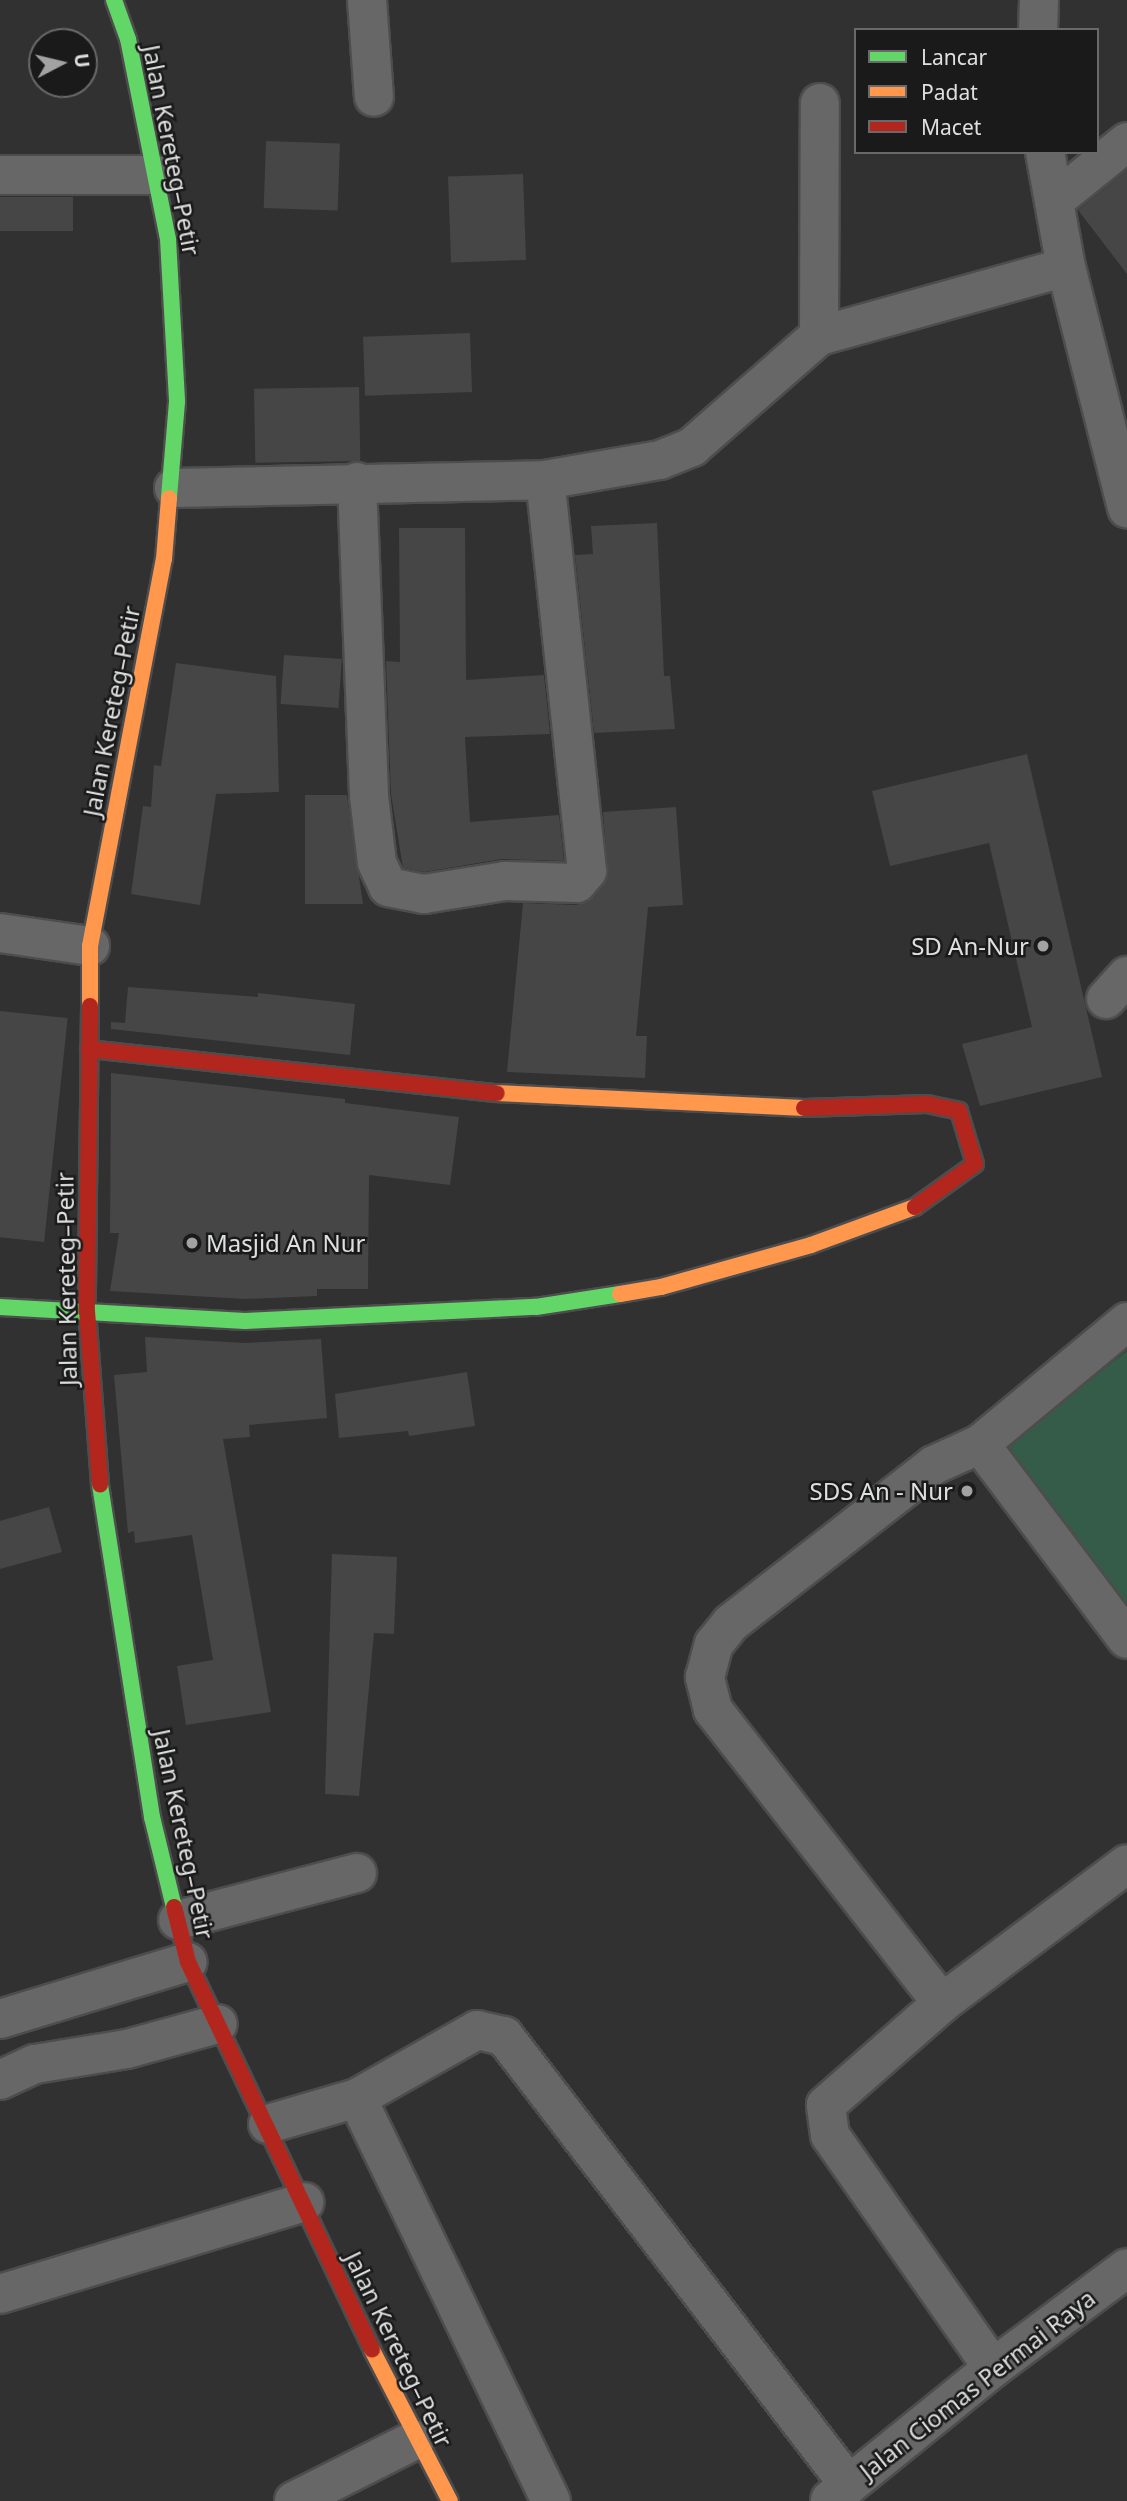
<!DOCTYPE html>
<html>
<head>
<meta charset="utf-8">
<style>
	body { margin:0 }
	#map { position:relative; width:1127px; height:2501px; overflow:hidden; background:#313131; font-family:"Noto Sans",sans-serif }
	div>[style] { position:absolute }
	.green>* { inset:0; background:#345c49 }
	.building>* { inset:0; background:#454645; transform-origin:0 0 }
	.roads { filter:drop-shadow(2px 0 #4d4d4d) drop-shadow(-2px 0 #4d4d4d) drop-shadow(0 2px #4d4d4d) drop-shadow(0 -2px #4d4d4d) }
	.street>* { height:38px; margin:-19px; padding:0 19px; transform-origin:19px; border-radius:19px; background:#666766 }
	.fast>* { height:16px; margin:-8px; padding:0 8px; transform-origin:8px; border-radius:8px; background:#63d668 }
	.slow>* { height:16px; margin:-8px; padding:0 8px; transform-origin:8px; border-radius:8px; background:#ff974d }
	.jam>* { height:16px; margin:-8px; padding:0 8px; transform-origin:8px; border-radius:8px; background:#b3261e }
	.dots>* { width:19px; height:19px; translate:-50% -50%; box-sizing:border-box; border:4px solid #191a19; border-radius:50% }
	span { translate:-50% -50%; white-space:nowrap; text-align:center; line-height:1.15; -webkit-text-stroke:5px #191a19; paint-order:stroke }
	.street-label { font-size:24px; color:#dee0df }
	.poi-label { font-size:24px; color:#dee0df }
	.right { translate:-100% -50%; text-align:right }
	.left { translate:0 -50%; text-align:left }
	.legend { position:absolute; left:854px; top:28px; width:245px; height:126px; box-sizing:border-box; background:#191a19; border:2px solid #686968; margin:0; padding:9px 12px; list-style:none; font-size:21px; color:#dee0df }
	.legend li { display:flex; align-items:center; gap:14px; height:35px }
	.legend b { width:35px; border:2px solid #686968 }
	.north { position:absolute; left:28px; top:28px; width:70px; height:70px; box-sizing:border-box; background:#191a19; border:2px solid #686968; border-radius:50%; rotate:83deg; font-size:19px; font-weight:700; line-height:28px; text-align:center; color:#dee0df }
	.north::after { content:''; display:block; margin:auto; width:24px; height:32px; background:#a1a3a2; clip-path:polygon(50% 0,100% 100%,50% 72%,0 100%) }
</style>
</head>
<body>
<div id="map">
	<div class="green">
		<div style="clip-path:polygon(1127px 1351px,1127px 1605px,1006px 1445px)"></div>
	</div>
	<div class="building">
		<div style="left:266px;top:141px;width:74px;height:67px;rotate:2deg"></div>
		<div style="clip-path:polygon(1127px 170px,1127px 274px,1078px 210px)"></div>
		<div style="left:523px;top:174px;width:86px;height:75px;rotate:88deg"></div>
		<div style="left:0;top:197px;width:73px;height:34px"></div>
		<div style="left:470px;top:333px;width:59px;height:107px;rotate:88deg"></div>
		<div style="left:359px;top:387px;width:74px;height:105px;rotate:89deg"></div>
		<div style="clip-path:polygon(657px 523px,664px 676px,670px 676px,675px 729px,594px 733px,575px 555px,593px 554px,591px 526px)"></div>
		<div style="clip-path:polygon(399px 528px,465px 528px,466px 680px,544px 675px,550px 734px,465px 737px,470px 822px,559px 815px,564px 861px,502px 859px,424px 872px,403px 868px,391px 794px,386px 661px,400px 662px)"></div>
		<div style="left:284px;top:655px;width:58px;height:49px;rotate:4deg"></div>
		<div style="clip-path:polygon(176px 663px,276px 676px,279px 792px,216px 794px,200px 905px,131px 894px,143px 806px,151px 807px,154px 765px,161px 766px)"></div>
		<div style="clip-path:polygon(1027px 754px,1102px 1077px,980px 1106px,962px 1044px,1032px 1027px,989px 843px,890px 866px,872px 791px)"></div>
		<div style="clip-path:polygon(305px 795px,347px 795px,363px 904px,305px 904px)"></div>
		<div style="clip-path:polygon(676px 807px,683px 905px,648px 907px,636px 1036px,647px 1036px,645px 1078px,507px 1072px,523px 903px,576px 905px,594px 897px,608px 877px,603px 812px)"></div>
		<div style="clip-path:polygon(128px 987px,258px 997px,258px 993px,355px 1004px,350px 1055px,111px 1029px,111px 1022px,125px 1023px)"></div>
		<div style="left:0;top:1011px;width:68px;height:225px;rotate:6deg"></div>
		<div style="clip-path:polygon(111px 1073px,345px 1099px,345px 1103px,459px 1117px,450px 1185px,369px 1175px,368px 1289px,317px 1289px,317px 1296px,245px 1299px,110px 1291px,119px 1233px,110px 1233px)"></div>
		<div style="clip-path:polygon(145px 1337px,244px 1343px,321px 1339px,327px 1418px,249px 1425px,250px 1437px,223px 1439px,271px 1712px,186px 1725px,177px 1666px,213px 1660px,192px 1535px,135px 1543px,134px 1531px,128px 1533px,114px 1375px,147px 1372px)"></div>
		<div style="clip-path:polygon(467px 1372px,475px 1426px,409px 1436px,408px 1431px,339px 1438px,335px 1394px)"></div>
		<div style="clip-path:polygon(49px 1507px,62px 1552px,0 1569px,0 1521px)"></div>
		<div style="clip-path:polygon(332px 1554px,397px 1557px,394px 1634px,374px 1633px,359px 1796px,325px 1794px)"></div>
	</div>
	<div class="roads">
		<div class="street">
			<div style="left:367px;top:0;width:97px;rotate:85.9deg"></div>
			<div style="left:1038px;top:30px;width:30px;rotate:-88deg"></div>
			<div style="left:1045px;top:152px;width:117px;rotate:79.7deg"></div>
			<div style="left:1066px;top:267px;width:249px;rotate:75.8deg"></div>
			<div style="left:0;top:175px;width:157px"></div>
			<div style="left:1054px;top:201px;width:94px;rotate:-38.9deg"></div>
			<div style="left:819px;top:336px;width:233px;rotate:-89.8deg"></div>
			<div style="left:357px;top:482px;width:314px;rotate:87.8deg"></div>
			<div style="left:369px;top:796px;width:67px;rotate:83.2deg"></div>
			<div style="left:377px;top:863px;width:26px;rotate:65deg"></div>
			<div style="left:388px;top:887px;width:37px;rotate:11deg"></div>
			<div style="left:424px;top:894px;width:82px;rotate:-9.1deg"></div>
			<div style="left:505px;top:881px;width:72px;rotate:1.6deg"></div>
			<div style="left:577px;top:883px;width:16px;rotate:-50deg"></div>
			<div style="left:587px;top:871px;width:393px;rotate:-96.1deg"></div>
			<div style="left:174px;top:488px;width:371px;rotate:-1.2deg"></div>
			<div style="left:545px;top:480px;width:117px;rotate:-9.9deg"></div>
			<div style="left:660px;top:460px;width:35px;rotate:-22deg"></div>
			<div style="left:692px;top:447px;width:169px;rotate:-41.2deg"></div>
			<div style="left:819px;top:336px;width:256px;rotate:-15.6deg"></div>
			<div style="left:0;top:933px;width:91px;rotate:8.2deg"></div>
			<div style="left:1106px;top:999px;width:31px;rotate:-48deg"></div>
			<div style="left:980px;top:1444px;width:244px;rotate:53deg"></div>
			<div style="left:178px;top:1920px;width:185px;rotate:-14.7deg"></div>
			<div style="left:942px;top:2003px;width:372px;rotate:-128deg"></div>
			<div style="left:713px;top:1710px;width:34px;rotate:-104deg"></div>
			<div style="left:705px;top:1677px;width:34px;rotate:-75deg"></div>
			<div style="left:714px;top:1644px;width:27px;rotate:-51deg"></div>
			<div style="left:731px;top:1623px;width:257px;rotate:-37.9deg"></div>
			<div style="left:934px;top:1465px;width:51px;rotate:-24.5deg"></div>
			<div style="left:980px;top:1444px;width:191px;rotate:-39.7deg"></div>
			<div style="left:0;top:2019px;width:196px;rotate:-16.9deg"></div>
			<div style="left:0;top:2080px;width:38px;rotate:-25deg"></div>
			<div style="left:35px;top:2064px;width:93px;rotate:-9.3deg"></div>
			<div style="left:127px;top:2049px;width:94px;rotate:-15.4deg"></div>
			<div style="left:357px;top:2098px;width:447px;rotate:64.3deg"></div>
			<div style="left:268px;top:2124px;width:93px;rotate:-16.3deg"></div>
			<div style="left:357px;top:2098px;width:138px;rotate:-29.5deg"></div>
			<div style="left:477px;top:2030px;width:28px;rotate:13deg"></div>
			<div style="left:504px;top:2036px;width:566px;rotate:52.46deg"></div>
			<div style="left:0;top:2294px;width:318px;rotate:-16.8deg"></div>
			<div style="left:993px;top:2368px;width:284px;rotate:-125deg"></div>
			<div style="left:830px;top:2135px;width:30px;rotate:-98deg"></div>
			<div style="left:826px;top:2105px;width:154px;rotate:-41.3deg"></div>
			<div style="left:942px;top:2003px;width:231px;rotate:-36.9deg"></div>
			<div style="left:830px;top:2500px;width:210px;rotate:-39deg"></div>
			<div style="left:993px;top:2368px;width:167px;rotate:-36.7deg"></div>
			<div style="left:294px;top:2501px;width:136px;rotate:-26.8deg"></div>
		</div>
		<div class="fast">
			<div style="left:114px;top:0;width:41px;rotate:70.3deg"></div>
			<div style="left:128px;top:39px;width:204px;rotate:78.7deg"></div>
			<div style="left:168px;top:239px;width:163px;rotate:86.8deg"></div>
			<div style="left:177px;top:402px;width:96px;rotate:94.8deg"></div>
			<div style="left:0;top:1307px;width:245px;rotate:3.3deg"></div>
			<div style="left:245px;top:1321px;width:291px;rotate:-2.8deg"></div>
			<div style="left:536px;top:1307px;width:85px;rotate:-8.8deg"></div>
			<div style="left:100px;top:1485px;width:336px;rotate:81.1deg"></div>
			<div style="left:152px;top:1817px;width:93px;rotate:76.3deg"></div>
		</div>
		<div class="slow">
			<div style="left:90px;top:1006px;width:60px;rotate:-90deg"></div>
			<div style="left:90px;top:946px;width:394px;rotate:-79.2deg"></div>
			<div style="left:164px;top:559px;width:61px;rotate:-85.3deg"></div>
			<div style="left:497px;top:1093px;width:307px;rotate:2.8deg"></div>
			<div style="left:620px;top:1294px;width:42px;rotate:-9.7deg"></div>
			<div style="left:661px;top:1287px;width:156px;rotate:-15.6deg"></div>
			<div style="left:811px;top:1245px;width:111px;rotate:-20.1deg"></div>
			<div style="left:372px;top:2350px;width:170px;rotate:62.7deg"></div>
		</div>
		<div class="jam">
			<div style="left:90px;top:1006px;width:305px;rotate:90.6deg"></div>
			<div style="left:87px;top:1311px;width:174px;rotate:85.7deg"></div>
			<div style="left:89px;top:1049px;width:410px;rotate:6.2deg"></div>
			<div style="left:804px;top:1108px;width:123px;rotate:-1.9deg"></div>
			<div style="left:927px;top:1104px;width:33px;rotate:12deg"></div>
			<div style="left:959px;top:1111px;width:55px;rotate:73.2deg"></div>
			<div style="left:975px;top:1164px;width:74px;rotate:144.4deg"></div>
			<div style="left:174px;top:1907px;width:57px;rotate:75.7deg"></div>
			<div style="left:188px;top:1962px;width:429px;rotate:64.6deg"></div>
		</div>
	</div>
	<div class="dots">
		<div style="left:1043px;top:946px;background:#a1a3a2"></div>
		<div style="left:192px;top:1243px;background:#a1a3a2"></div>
		<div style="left:967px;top:1491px;background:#a1a3a2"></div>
	</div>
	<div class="street-label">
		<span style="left:172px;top:150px;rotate:79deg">Jalan Kereteg–Petir</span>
		<span style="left:111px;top:711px;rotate:-79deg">Jalan Kereteg–Petir</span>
		<span style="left:66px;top:1279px;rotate:-91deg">Jalan Kereteg–Petir</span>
		<span style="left:184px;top:1834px;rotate:78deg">Jalan Kereteg–Petir</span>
		<span style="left:399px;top:2349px;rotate:64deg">Jalan Kereteg–Petir</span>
		<span style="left:977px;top:2384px;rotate:-38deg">Jalan Ciomas Permai Raya</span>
	</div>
	<div class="poi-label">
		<span class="right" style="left:1029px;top:946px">SD An-Nur</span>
		<span class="left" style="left:206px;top:1243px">Masjid An Nur</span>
		<span class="right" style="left:953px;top:1491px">SDS An - Nur</span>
	</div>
	<ul class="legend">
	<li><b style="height:9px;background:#63d668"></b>Lancar</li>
	<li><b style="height:9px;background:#ff974d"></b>Padat</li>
	<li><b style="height:9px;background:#b3261e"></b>Macet</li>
	</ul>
	<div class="north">U</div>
</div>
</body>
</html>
